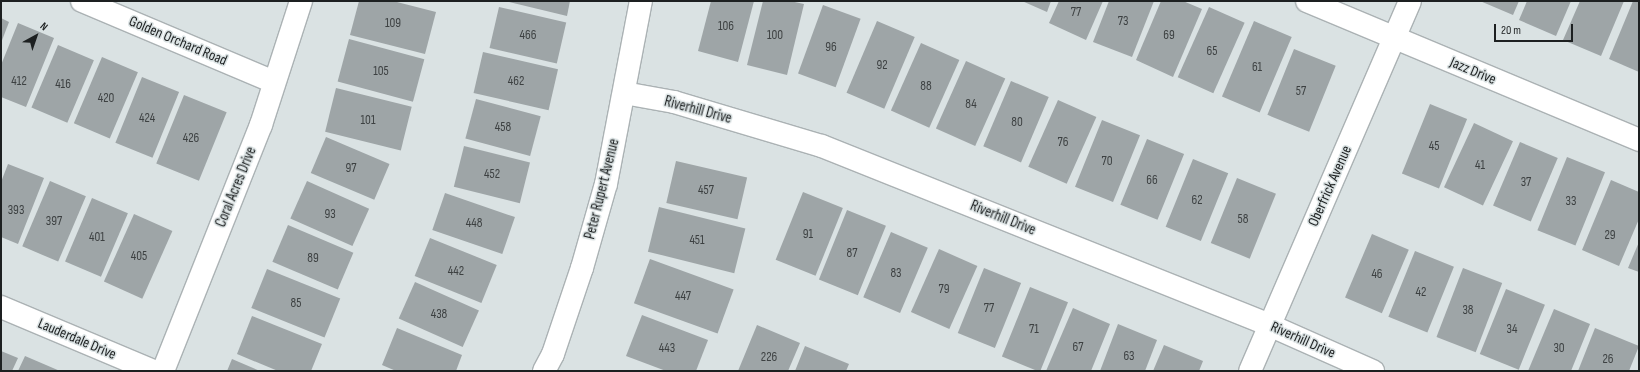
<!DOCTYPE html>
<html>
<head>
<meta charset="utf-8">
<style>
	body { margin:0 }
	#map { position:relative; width:1640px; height:372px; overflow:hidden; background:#dae2e3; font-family:"Sofia Sans Condensed",sans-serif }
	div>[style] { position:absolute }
	.building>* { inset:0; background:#9ea5a7; transform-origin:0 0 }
	.roads { filter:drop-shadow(1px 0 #abb2b4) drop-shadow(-1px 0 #abb2b4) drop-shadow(0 1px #abb2b4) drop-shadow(0 -1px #abb2b4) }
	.minor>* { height:22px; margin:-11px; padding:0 11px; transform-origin:11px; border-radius:11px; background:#fff }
	.tertiary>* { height:22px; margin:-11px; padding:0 11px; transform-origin:11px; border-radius:11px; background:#fff }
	span { translate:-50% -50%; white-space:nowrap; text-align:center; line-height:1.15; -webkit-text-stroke:3px #dae2e3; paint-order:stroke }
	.number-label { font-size:13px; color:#3d4142 }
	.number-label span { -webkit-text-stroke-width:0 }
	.street-label { font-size:15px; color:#1d2021 }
	.frame { position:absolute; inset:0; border:2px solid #1d2021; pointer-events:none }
	.north { position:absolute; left:16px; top:16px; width:40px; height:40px; -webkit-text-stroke:3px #dae2e3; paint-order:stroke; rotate:40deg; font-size:11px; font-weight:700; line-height:16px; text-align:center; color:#1d2021 }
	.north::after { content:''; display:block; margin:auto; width:14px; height:18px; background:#1d2021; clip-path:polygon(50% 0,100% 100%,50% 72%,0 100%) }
	.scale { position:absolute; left:1494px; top:24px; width:79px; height:18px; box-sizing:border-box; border:2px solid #1d2021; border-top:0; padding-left:5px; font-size:12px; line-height:14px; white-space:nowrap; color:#1d2021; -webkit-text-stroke:3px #dae2e3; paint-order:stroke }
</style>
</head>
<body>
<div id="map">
	<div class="building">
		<div style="clip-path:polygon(359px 1px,393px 1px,436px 12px,425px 54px,350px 35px)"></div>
		<div style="clip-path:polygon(505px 1px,570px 1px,567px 16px)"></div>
		<div style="clip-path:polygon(711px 1px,754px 1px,738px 62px,698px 51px)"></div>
		<div style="clip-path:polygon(763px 1px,790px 1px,804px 4px,787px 75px,747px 65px)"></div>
		<div style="clip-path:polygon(1022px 1px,1051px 1px,1047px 12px)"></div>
		<div style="clip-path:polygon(1059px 1px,1103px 1px,1086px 40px,1049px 23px)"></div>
		<div style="clip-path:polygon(1109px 1px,1154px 1px,1132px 57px,1093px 42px)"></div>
		<div style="clip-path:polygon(1161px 1px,1183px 1px,1202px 9px,1173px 77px,1136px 60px)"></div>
		<div style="clip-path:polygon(1480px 1px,1519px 1px,1513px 15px)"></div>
		<div style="clip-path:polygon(1527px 1px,1571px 1px,1556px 36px,1519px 20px)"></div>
		<div style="clip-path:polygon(1580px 1px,1624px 1px,1601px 56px,1563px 40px)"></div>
		<div style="clip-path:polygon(1633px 1px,1639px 1px,1639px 72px,1609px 59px)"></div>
		<div style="left:823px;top:5px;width:40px;height:73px;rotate:20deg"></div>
		<div style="left:499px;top:7px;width:69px;height:42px;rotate:13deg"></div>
		<div style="left:1209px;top:7px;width:39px;height:77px;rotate:24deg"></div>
		<div style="clip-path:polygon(1px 18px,9px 22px,1px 43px)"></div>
		<div style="left:877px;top:21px;width:41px;height:78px;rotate:23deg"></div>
		<div style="left:1254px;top:21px;width:41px;height:82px;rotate:23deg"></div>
		<div style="clip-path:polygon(18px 23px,54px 38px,26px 107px,1px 97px,1px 65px)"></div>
		<div style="left:349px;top:39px;width:78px;height:44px;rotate:15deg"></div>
		<div style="left:921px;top:43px;width:42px;height:74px;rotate:24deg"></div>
		<div style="left:58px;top:45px;width:39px;height:68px;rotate:23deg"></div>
		<div style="left:1294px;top:49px;width:45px;height:71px;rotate:22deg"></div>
		<div style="left:483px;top:52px;width:77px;height:42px;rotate:13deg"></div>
		<div style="left:102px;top:57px;width:39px;height:72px;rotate:23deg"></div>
		<div style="left:966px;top:61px;width:43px;height:74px;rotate:24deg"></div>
		<div style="left:142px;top:77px;width:40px;height:71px;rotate:22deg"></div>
		<div style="left:1011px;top:81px;width:41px;height:71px;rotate:23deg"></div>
		<div style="left:336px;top:88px;width:78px;height:45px;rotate:14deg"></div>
		<div style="left:184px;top:95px;width:46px;height:74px;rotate:22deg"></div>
		<div style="left:476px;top:99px;width:67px;height:41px;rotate:15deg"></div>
		<div style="left:1058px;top:100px;width:42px;height:73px;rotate:24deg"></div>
		<div style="left:1430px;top:104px;width:40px;height:75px;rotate:22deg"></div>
		<div style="left:1102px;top:120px;width:41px;height:72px;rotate:22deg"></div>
		<div style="left:1474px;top:123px;width:43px;height:71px;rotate:25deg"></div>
		<div style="left:326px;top:137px;width:69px;height:39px;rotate:23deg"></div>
		<div style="left:1147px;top:139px;width:40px;height:71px;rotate:22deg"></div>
		<div style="left:1520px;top:142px;width:41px;height:69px;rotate:23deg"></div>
		<div style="left:464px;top:146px;width:68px;height:42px;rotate:14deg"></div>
		<div style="left:1567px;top:157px;width:41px;height:79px;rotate:22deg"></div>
		<div style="left:1193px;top:159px;width:38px;height:73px;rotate:22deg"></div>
		<div style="left:676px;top:161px;width:73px;height:43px;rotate:13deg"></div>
		<div style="clip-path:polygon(8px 164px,44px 178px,18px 244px,1px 237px,1px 182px)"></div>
		<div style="left:1237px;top:178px;width:42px;height:70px;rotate:22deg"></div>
		<div style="clip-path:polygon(1611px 180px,1639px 192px,1639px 219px,1619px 266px,1582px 250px)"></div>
		<div style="left:50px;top:181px;width:39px;height:71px;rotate:23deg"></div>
		<div style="left:307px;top:181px;width:68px;height:41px;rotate:24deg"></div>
		<div style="left:803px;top:192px;width:43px;height:73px;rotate:22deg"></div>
		<div style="left:445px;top:193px;width:74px;height:39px;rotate:19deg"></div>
		<div style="left:92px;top:198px;width:39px;height:69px;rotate:23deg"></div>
		<div style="left:659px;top:207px;width:89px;height:46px;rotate:14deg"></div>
		<div style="left:847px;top:210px;width:42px;height:75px;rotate:22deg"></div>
		<div style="left:134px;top:214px;width:42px;height:74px;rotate:24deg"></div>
		<div style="left:288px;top:225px;width:71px;height:40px;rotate:23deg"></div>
		<div style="left:891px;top:232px;width:40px;height:71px;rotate:23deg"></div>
		<div style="left:1372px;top:234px;width:40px;height:69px;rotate:23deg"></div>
		<div style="left:430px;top:238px;width:72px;height:41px;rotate:22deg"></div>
		<div style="clip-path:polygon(1639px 242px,1639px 272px,1628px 268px)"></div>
		<div style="left:939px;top:249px;width:42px;height:69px;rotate:24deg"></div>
		<div style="left:1415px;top:251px;width:42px;height:71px;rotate:22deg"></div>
		<div style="left:650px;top:259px;width:89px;height:47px;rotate:20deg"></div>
		<div style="left:984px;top:268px;width:40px;height:70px;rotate:22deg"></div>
		<div style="left:1463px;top:268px;width:42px;height:74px;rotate:21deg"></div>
		<div style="left:267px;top:269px;width:79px;height:42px;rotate:22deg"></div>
		<div style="left:415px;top:282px;width:70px;height:40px;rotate:24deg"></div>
		<div style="left:1030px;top:287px;width:41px;height:75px;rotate:22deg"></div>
		<div style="left:1506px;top:289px;width:42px;height:70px;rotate:22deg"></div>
		<div style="clip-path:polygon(1073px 308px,1110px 324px,1091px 371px,1046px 371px)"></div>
		<div style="clip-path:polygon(1554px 309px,1590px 324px,1571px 371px,1528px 371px)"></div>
		<div style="clip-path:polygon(642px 315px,708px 340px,696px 371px,666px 371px,626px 356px)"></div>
		<div style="clip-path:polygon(252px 316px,322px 344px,311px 371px,278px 371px,237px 354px)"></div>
		<div style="clip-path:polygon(1118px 324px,1157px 340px,1145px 371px,1100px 371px)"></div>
		<div style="clip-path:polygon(757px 325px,800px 343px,788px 371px,738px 371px)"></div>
		<div style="clip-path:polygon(397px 328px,462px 355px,456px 371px,396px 371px,382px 365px)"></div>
		<div style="clip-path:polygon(1595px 328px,1639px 346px,1629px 371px,1578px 371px)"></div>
		<div style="clip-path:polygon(1164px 345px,1203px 361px,1199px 371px,1153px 371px)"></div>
		<div style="clip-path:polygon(805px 346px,849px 364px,846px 371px,795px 371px)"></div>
		<div style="clip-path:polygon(1px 351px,18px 358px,12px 371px,1px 371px)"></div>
		<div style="clip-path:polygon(25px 356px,60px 371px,18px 371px)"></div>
		<div style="clip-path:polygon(232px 359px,260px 371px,227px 371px)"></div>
	</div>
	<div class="roads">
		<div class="minor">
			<div style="left:82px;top:1px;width:208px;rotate:22.9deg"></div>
			<div style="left:1307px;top:1px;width:360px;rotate:22.7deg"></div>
			<div style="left:624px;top:93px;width:51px;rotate:10.2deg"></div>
			<div style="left:674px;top:102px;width:154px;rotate:16.6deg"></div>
			<div style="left:822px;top:146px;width:482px;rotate:21.8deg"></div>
			<div style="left:1269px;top:325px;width:114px;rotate:23.9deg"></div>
			<div style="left:1px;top:307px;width:165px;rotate:22.8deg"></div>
			<div style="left:163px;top:371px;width:265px;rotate:-68.3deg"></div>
			<div style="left:261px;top:125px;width:130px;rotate:-72.1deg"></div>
			<div style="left:1250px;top:371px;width:403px;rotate:-66.6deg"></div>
		</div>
		<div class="tertiary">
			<div style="left:544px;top:371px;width:19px;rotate:-62deg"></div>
			<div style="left:553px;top:354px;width:91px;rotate:-71.4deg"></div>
			<div style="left:582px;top:268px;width:87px;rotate:-74.1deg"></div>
			<div style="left:606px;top:184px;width:186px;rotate:-79.2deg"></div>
		</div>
	</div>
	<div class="number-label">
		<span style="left:1076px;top:12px">77</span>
		<span style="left:1123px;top:21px">73</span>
		<span style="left:393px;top:23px">109</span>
		<span style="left:726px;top:26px">106</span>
		<span style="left:528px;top:35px">466</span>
		<span style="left:775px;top:35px">100</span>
		<span style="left:1169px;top:35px">69</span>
		<span style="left:831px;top:47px">96</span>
		<span style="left:1212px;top:51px">65</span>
		<span style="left:882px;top:65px">92</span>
		<span style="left:1257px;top:67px">61</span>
		<span style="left:381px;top:71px">105</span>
		<span style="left:19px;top:81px">412</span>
		<span style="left:516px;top:81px">462</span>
		<span style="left:63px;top:84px">416</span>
		<span style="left:926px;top:86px">88</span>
		<span style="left:1301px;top:91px">57</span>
		<span style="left:106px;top:98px">420</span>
		<span style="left:971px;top:104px">84</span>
		<span style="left:147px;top:118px">424</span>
		<span style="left:368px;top:120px">101</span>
		<span style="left:1017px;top:122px">80</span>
		<span style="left:503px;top:127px">458</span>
		<span style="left:191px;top:138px">426</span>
		<span style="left:1063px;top:142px">76</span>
		<span style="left:1434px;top:146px">45</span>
		<span style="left:1107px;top:161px">70</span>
		<span style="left:1480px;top:165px">41</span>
		<span style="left:351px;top:168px">97</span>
		<span style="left:492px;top:174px">452</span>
		<span style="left:1152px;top:180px">66</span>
		<span style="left:1526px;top:182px">37</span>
		<span style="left:706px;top:190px">457</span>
		<span style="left:1197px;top:200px">62</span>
		<span style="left:1571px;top:201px">33</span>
		<span style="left:16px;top:210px">393</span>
		<span style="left:330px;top:214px">93</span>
		<span style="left:1243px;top:219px">58</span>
		<span style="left:54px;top:221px">397</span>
		<span style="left:474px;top:223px">448</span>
		<span style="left:808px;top:234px">91</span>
		<span style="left:1610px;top:235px">29</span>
		<span style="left:97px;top:237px">401</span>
		<span style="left:697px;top:240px">451</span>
		<span style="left:852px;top:253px">87</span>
		<span style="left:139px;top:256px">405</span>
		<span style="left:313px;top:258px">89</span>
		<span style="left:456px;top:271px">442</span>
		<span style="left:896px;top:273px">83</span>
		<span style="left:1377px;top:274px">46</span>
		<span style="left:944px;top:289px">79</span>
		<span style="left:1421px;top:292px">42</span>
		<span style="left:683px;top:296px">447</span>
		<span style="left:296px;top:303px">85</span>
		<span style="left:989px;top:308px">77</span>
		<span style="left:1468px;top:310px">38</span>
		<span style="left:439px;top:314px">438</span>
		<span style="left:1034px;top:329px">71</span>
		<span style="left:1512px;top:329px">34</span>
		<span style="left:1078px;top:347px">67</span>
		<span style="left:667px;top:348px">443</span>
		<span style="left:1559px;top:348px">30</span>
		<span style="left:1129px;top:356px">63</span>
		<span style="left:769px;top:357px">226</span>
		<span style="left:1608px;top:359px">26</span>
	</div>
	<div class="street-label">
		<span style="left:178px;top:41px;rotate:23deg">Golden Orchard Road</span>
		<span style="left:1473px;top:71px;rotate:23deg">Jazz Drive</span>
		<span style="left:698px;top:110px;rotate:15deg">Riverhill Drive</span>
		<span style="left:1330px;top:186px;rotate:-66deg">Oberfrick Avenue</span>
		<span style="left:236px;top:187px;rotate:-68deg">Coral Acres Drive</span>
		<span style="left:602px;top:189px;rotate:-76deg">Peter Rupert Avenue</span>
		<span style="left:1003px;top:218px;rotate:22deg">Riverhill Drive</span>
		<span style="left:77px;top:339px;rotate:23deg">Lauderdale Drive</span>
		<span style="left:1303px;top:340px;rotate:24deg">Riverhill Drive</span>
	</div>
	<div class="frame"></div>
	<div class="north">N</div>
	<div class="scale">20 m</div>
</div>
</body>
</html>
